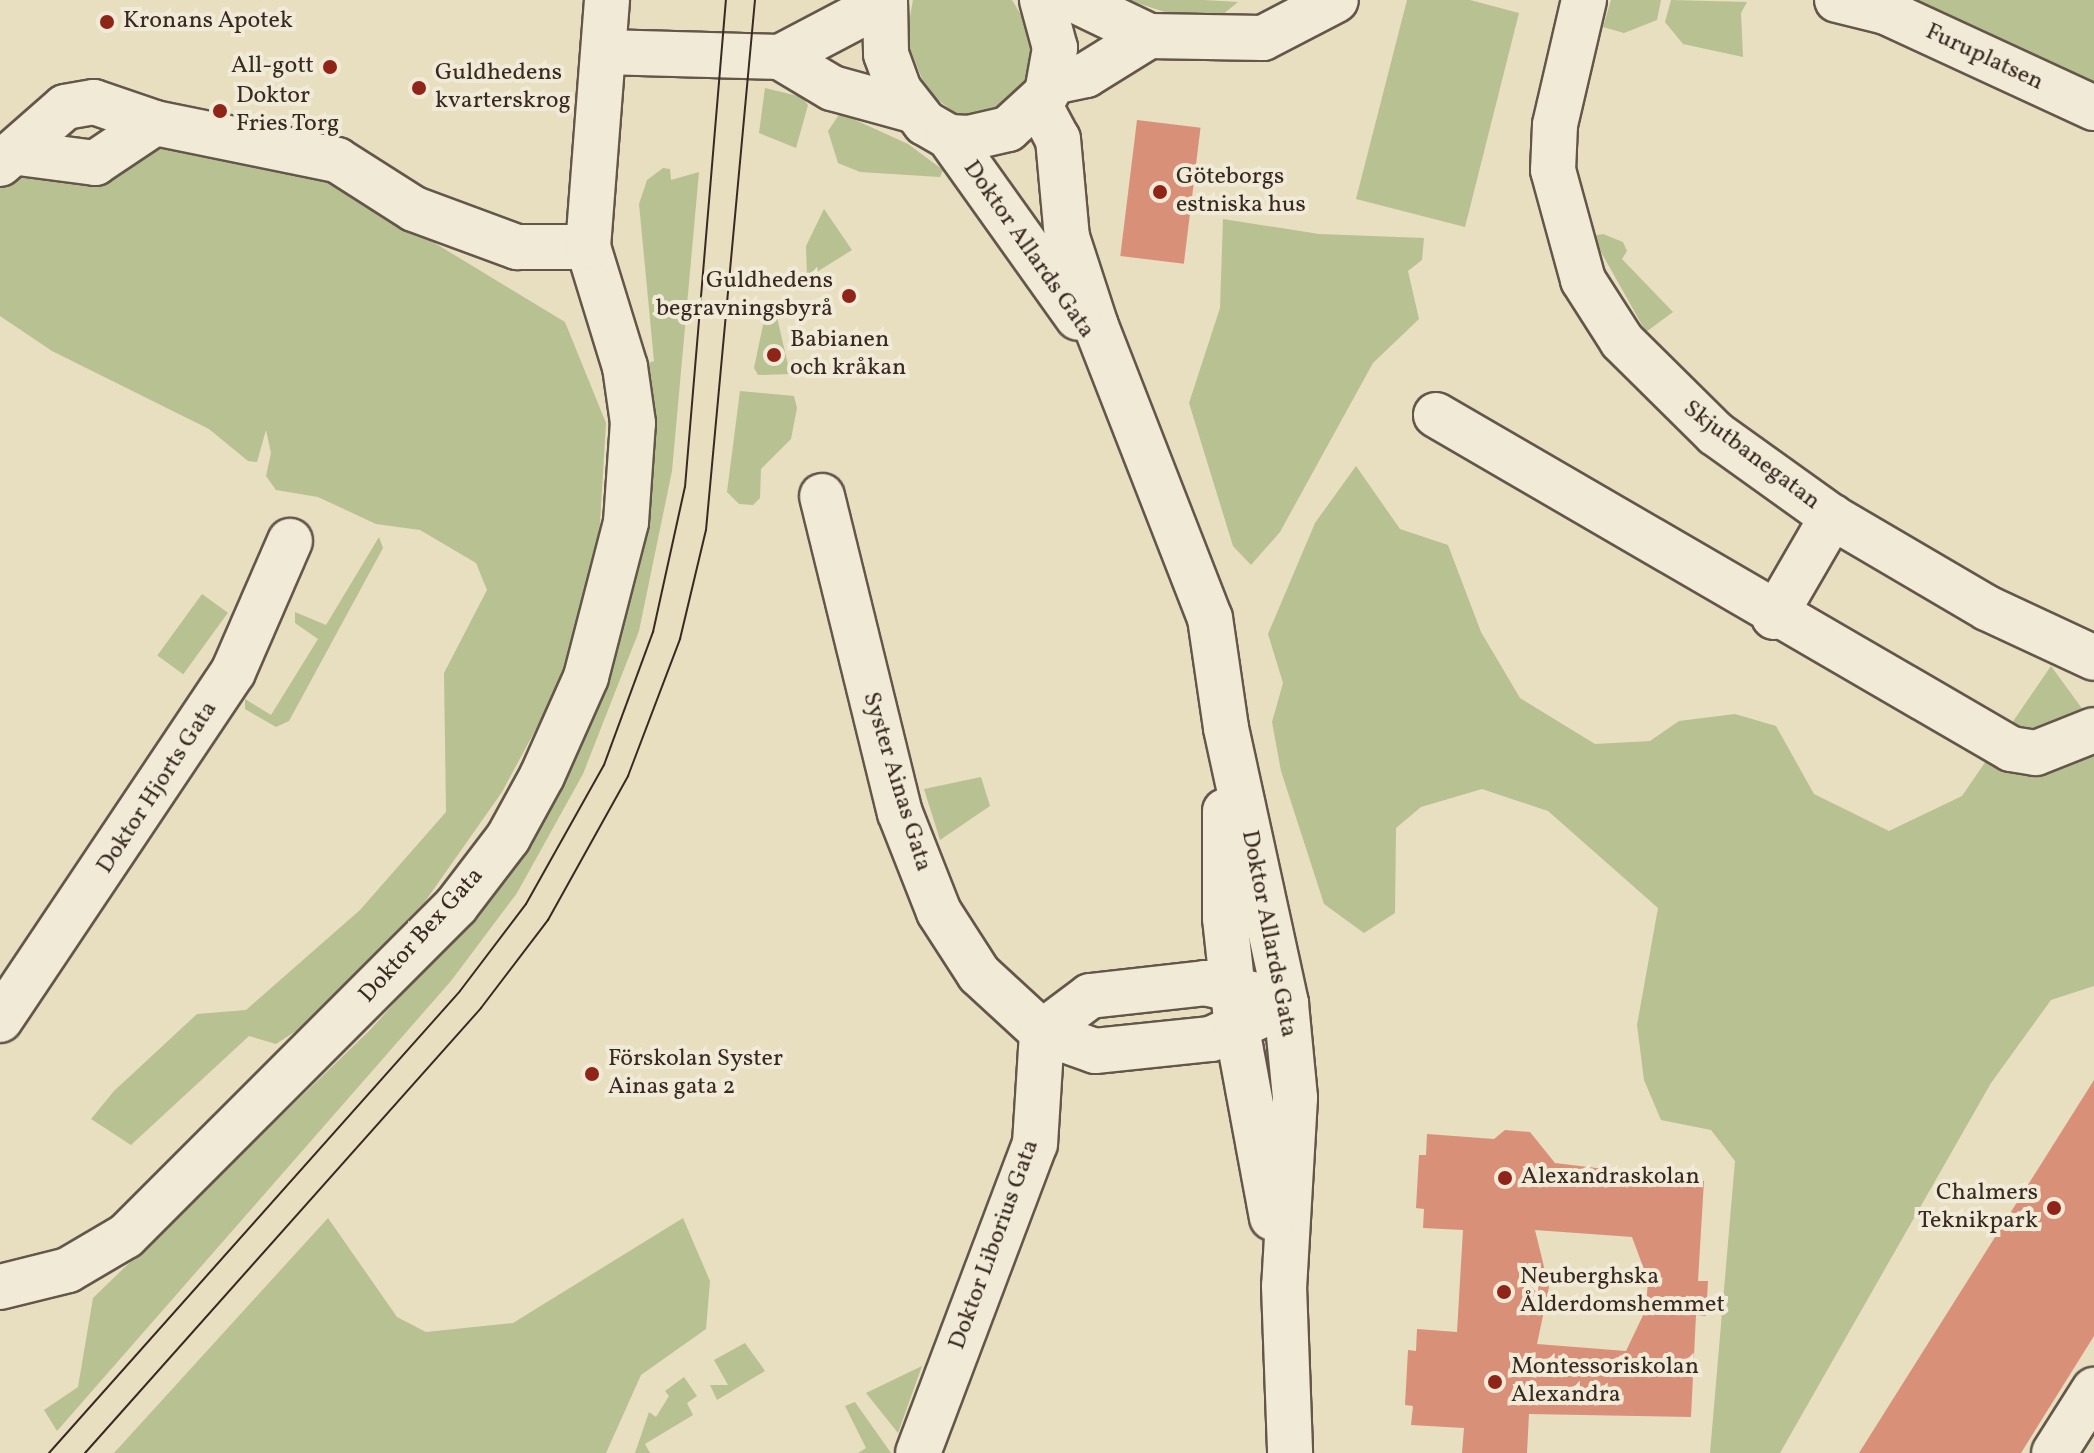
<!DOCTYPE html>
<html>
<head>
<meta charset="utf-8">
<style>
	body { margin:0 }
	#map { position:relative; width:2094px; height:1453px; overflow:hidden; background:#e8dec0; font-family:Vollkorn,serif }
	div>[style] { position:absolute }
	.green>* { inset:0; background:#b8c191; transform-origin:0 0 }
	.building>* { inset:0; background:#d99078; transform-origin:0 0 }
	.roads { filter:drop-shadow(2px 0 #64564a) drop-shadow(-2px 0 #64564a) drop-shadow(0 2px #64564a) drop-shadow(0 -2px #64564a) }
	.minor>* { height:44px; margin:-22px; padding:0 22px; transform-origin:22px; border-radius:22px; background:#f0ead6 }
	.tram>* { height:2px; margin:-1px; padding:0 1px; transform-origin:1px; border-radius:1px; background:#382922 }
	.dots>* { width:22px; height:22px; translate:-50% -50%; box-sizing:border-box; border:4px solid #f0ead6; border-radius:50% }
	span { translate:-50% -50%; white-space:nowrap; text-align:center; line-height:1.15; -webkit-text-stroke:8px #f0ead6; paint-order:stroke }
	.poi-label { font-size:24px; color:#382922 }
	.left { translate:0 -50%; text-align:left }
	.right { translate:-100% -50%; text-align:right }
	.street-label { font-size:24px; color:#382922 }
</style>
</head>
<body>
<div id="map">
	<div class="green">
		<div style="clip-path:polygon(913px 0,1012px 0,1031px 32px,1036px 73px,1013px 109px,960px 117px,927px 91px,906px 39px)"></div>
		<div style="clip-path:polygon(1128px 0,1204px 0,1238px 2px,1221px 16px,1174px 15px)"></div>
		<div style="clip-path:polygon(1407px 0,1470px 0,1519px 13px,1465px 227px,1356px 199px)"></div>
		<div style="clip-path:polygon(1611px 0,1661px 0,1657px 20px,1624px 33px,1603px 27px)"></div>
		<div style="clip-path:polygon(1671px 0,1747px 2px,1741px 13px,1743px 57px,1683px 44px,1665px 22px)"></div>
		<div style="clip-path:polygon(1915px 0,2094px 0,2094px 84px,2083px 86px,1912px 11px)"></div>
		<div style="clip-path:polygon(765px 88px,802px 97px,808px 105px,796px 148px,759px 133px)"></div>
		<div style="clip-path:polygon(840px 113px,908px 144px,943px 170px,940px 177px,860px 172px,838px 163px,828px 131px)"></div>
		<div style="clip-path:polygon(155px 141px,329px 179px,565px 322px,606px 423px,597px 573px,552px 699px,502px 792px,424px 903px,299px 1029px,276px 1044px,249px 1036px,131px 1145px,91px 1119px,114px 1091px,197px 1014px,246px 1010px,360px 910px,446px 812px,444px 673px,487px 590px,476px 563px,420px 530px,376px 524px,318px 497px,276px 490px,266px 476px,271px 453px,266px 430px,257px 462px,248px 461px,209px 429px,52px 351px,0 316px,0 182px,23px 173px,79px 183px)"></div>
		<div style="clip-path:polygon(663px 168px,670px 169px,671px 180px,699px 172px,672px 471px,639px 631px,583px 774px,517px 893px,451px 981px,57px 1431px,44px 1410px,78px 1387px,93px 1298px,371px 1029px,477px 911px,536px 832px,571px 770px,625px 620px,648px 481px,645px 364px,654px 361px,639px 204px,647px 180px)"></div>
		<div style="clip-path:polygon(824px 209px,852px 250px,807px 278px,806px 246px)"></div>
		<div style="clip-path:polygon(1223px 219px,1319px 234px,1424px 238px,1422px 260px,1408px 271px,1419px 319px,1373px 363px,1280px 532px,1251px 565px,1233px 546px,1189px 403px,1220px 308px)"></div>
		<div style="clip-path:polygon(1603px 234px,1623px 242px,1627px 251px,1622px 259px,1673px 312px,1646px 332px,1592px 236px)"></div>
		<div style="clip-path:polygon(768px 301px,774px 304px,790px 374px,758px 375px,754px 368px)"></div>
		<div style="clip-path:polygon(740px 391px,794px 396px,797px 408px,791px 439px,761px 469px,760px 498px,753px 505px,739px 504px,727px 492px)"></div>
		<div style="clip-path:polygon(1356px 466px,1400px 529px,1448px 545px,1481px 632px,1520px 698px,1595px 744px,1650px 741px,1679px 721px,1735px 714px,1776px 726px,1814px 794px,1889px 831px,1962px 796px,2051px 666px,2094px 725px,2094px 986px,2051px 1000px,1991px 1083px,1780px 1453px,1710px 1453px,1735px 1161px,1711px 1130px,1661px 1120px,1644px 1080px,1637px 1025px,1658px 908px,1548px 811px,1482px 789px,1421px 807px,1396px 828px,1395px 913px,1364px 933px,1324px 904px,1281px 771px,1272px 722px,1283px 683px,1268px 634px,1315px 523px)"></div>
		<div style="clip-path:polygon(379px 537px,383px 548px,289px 721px,276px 727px,245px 709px,245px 699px,271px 715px,318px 639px,295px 623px,295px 612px,326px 625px)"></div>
		<div style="left:202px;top:594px;width:32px;height:76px;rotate:36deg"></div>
		<div style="clip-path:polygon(981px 777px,990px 806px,940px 840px,924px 789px)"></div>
		<div style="clip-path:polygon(328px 1218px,397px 1317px,426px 1332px,513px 1323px,683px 1218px,710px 1281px,706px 1329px,641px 1375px,606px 1453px,114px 1453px)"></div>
		<div style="clip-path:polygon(745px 1343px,765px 1371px,717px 1400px,710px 1385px,728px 1385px,714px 1360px)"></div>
		<div style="clip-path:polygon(922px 1366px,898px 1433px,866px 1393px)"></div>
		<div style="clip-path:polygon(684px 1377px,697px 1396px,687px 1403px,693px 1415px,645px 1444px,650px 1453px,635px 1453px,649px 1412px,656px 1417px,669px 1396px,665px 1391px)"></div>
		<div style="clip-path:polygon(855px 1402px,891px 1453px,858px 1453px,866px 1448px,845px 1406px)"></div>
	</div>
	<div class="building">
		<div style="left:1137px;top:120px;width:64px;height:137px;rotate:7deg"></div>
		<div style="clip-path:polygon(2094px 1080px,2094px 1336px,2021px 1453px,1859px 1453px)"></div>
		<div style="clip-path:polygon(evenodd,1505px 1130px,1530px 1132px,1555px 1163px,1704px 1181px,1698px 1281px,1708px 1281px,1706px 1316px,1696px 1315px,1691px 1417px,1529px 1414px,1527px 1453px,1462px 1453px,1464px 1428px,1411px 1425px,1413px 1406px,1405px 1405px,1408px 1350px,1416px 1351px,1417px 1329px,1457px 1332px,1463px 1230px,1423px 1228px,1424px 1209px,1416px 1208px,1419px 1155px,1426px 1155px,1427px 1134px,1494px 1139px,1505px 1130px,1535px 1230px,1632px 1237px,1648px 1280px,1646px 1309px,1626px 1351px,1537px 1344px,1549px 1287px,1535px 1230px)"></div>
	</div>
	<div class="roads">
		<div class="minor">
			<div style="left:885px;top:0;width:54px;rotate:88.9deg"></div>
			<div style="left:886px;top:54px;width:38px;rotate:70deg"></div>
			<div style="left:899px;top:90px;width:42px;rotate:51.8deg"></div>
			<div style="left:925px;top:123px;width:28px;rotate:30deg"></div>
			<div style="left:949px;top:137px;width:20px;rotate:3deg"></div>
			<div style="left:969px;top:138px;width:40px;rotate:-13deg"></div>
			<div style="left:1008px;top:129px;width:53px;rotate:-42.7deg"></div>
			<div style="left:1047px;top:93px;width:46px;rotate:-79.9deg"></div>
			<div style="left:1055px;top:48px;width:50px;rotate:-105.2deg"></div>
			<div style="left:1074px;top:0;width:83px;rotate:25.6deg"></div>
			<div style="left:1149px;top:36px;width:114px;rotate:1deg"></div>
			<div style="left:1263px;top:38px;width:82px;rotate:-27.5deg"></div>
			<div style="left:1584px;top:0;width:128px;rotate:103.1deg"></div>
			<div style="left:1555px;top:125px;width:45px;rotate:92.5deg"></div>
			<div style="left:1553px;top:170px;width:114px;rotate:74.7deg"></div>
			<div style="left:1583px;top:280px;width:72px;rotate:57.4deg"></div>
			<div style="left:1622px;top:341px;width:132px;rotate:44.7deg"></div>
			<div style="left:1716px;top:434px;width:143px;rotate:35.6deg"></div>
			<div style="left:1832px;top:517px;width:180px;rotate:30.4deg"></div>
			<div style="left:1987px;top:608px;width:118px;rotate:25deg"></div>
			<div style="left:1837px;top:0;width:50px;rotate:13.8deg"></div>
			<div style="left:1891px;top:0;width:13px;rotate:113deg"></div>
			<div style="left:1886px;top:12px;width:229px;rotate:24.8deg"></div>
			<div style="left:604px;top:52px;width:176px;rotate:1.6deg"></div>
			<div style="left:780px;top:57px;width:61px;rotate:30.8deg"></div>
			<div style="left:832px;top:88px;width:83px;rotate:15.4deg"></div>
			<div style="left:780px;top:57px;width:116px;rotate:-27.7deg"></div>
			<div style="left:1053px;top:82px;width:34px;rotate:-12deg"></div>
			<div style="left:1086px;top:75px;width:74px;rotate:-31.8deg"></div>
			<div style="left:1039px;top:104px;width:40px;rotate:62deg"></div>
			<div style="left:1058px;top:139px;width:98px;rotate:84.8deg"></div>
			<div style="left:1067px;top:237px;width:94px;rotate:72deg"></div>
			<div style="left:1096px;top:326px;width:313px;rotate:68.7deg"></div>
			<div style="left:1210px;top:618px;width:111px;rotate:81.7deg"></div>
			<div style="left:1226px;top:728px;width:282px;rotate:77.7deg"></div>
			<div style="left:1286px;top:1004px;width:94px;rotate:84.5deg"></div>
			<div style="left:1295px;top:1098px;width:188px;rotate:93.3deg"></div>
			<div style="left:1284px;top:1286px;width:167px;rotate:87.9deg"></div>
			<div style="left:949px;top:137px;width:222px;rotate:54.5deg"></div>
			<div style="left:19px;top:153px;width:77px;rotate:7.5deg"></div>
			<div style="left:95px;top:163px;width:72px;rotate:-33.7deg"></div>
			<div style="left:0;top:164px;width:86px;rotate:-41.2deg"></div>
			<div style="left:65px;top:107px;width:29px;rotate:-10deg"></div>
			<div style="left:94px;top:102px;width:65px;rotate:19deg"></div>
			<div style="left:155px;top:123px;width:186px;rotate:11.5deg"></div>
			<div style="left:337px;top:160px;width:91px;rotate:32.5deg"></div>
			<div style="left:414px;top:209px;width:110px;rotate:20.3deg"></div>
			<div style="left:517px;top:247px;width:71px"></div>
			<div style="left:1436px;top:415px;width:665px;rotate:30.15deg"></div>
			<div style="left:2011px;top:749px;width:25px;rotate:9deg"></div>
			<div style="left:2036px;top:753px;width:62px;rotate:-21.6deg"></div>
			<div style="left:822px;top:496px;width:326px;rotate:76.2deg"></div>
			<div style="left:900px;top:813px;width:106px;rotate:68.5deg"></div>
			<div style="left:939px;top:912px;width:74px;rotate:57.2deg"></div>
			<div style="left:979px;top:974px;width:86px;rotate:42.6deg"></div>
			<div style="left:1042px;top:1032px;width:56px;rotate:19.7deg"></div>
			<div style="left:1095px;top:1051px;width:117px;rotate:-5.9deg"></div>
			<div style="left:1211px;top:1039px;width:83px;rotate:-25deg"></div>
			<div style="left:1774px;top:617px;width:116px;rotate:-59.9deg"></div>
			<div style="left:1225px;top:811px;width:107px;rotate:90deg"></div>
			<div style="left:1225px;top:918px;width:112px;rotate:83.8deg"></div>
			<div style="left:1237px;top:1029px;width:192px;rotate:79.5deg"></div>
			<div style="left:0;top:1020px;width:419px;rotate:-56.2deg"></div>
			<div style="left:233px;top:672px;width:143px;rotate:-66.5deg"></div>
			<div style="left:1042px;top:1032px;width:60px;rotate:-36.9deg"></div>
			<div style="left:1090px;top:996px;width:116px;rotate:-6.4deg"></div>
			<div style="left:1205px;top:983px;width:57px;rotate:13.1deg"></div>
			<div style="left:0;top:1287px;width:70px;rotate:-14deg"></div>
			<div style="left:68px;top:1270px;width:67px;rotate:-30.4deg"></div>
			<div style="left:126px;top:1236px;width:467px;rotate:-45deg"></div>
			<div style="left:456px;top:906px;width:86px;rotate:-52.6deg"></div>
			<div style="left:508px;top:838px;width:71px;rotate:-61.3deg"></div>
			<div style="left:542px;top:776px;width:108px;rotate:-66deg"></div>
			<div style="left:586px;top:677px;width:160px;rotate:-75.5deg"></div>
			<div style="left:626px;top:522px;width:99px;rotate:-86deg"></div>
			<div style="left:633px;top:423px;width:57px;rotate:-98.1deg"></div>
			<div style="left:625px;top:367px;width:126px;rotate:-107.1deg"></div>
			<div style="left:588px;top:247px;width:248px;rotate:-85.6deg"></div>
			<div style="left:918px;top:1453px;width:330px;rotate:-69.3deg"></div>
			<div style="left:1035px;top:1144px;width:112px;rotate:-86.4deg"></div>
			<div style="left:2054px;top:1453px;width:75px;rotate:-57.6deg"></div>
		</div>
	</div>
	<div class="tram">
		<div style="left:49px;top:1453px;width:618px;rotate:-48.34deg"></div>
		<div style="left:460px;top:991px;width:109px;rotate:-52.8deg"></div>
		<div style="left:526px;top:904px;width:159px;rotate:-60.7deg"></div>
		<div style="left:604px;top:765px;width:142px;rotate:-69.8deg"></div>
		<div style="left:653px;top:632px;width:148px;rotate:-77.6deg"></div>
		<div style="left:685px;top:487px;width:489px;rotate:-85.2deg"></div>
		<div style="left:85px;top:1453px;width:596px;rotate:-48.33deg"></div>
		<div style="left:481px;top:1008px;width:111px;rotate:-52.7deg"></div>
		<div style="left:548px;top:920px;width:165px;rotate:-60.9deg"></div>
		<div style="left:628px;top:776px;width:147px;rotate:-69.2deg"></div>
		<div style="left:680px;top:639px;width:112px;rotate:-76.6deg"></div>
		<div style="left:706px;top:530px;width:532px;rotate:-84.72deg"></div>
	</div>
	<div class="dots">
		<div style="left:107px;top:22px;background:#8f2418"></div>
		<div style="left:330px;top:67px;background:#8f2418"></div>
		<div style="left:419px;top:88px;background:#8f2418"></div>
		<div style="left:220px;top:111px;background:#8f2418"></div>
		<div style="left:1160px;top:192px;background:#8f2418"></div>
		<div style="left:849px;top:296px;background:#8f2418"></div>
		<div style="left:774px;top:355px;background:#8f2418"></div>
		<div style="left:592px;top:1074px;background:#8f2418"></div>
		<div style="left:1505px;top:1178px;background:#8f2418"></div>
		<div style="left:2054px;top:1208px;background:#8f2418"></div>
		<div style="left:1504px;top:1292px;background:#8f2418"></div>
		<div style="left:1495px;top:1382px;background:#8f2418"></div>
	</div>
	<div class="poi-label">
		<span class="left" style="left:123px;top:22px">Kronans Apotek</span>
		<span class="right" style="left:314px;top:67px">All-gott</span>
		<span class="left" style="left:435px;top:88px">Guldhedens<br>kvarterskrog</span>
		<span class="left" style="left:236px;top:111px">Doktor<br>Fries Torg</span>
		<span class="left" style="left:1176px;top:192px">Göteborgs<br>estniska hus</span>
		<span class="right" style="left:833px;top:296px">Guldhedens<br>begravningsbyrå</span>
		<span class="left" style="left:790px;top:355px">Babianen<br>och kråkan</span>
		<span class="left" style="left:608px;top:1074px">Förskolan Syster<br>Ainas gata 2</span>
		<span class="left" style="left:1521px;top:1178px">Alexandraskolan</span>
		<span class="right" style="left:2038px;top:1208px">Chalmers<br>Teknikpark</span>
		<span class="left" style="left:1520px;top:1292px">Neuberghska<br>Ålderdomshemmet</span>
		<span class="left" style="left:1511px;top:1382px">Montessoriskolan<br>Alexandra</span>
	</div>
	<div class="street-label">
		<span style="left:1984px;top:58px;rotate:25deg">Furuplatsen</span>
		<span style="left:1028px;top:250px;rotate:55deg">Doktor Allards Gata</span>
		<span style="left:1751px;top:456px;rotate:37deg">Skjutbanegatan</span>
		<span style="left:896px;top:782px;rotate:73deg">Syster Ainas Gata</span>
		<span style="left:158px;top:788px;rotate:-57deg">Doktor Hjorts Gata</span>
		<span style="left:1268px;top:934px;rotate:79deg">Doktor Allards Gata</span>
		<span style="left:422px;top:936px;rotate:-48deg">Doktor Bex Gata</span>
		<span style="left:995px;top:1245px;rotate:-70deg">Doktor Liborius Gata</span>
	</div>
</div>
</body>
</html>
